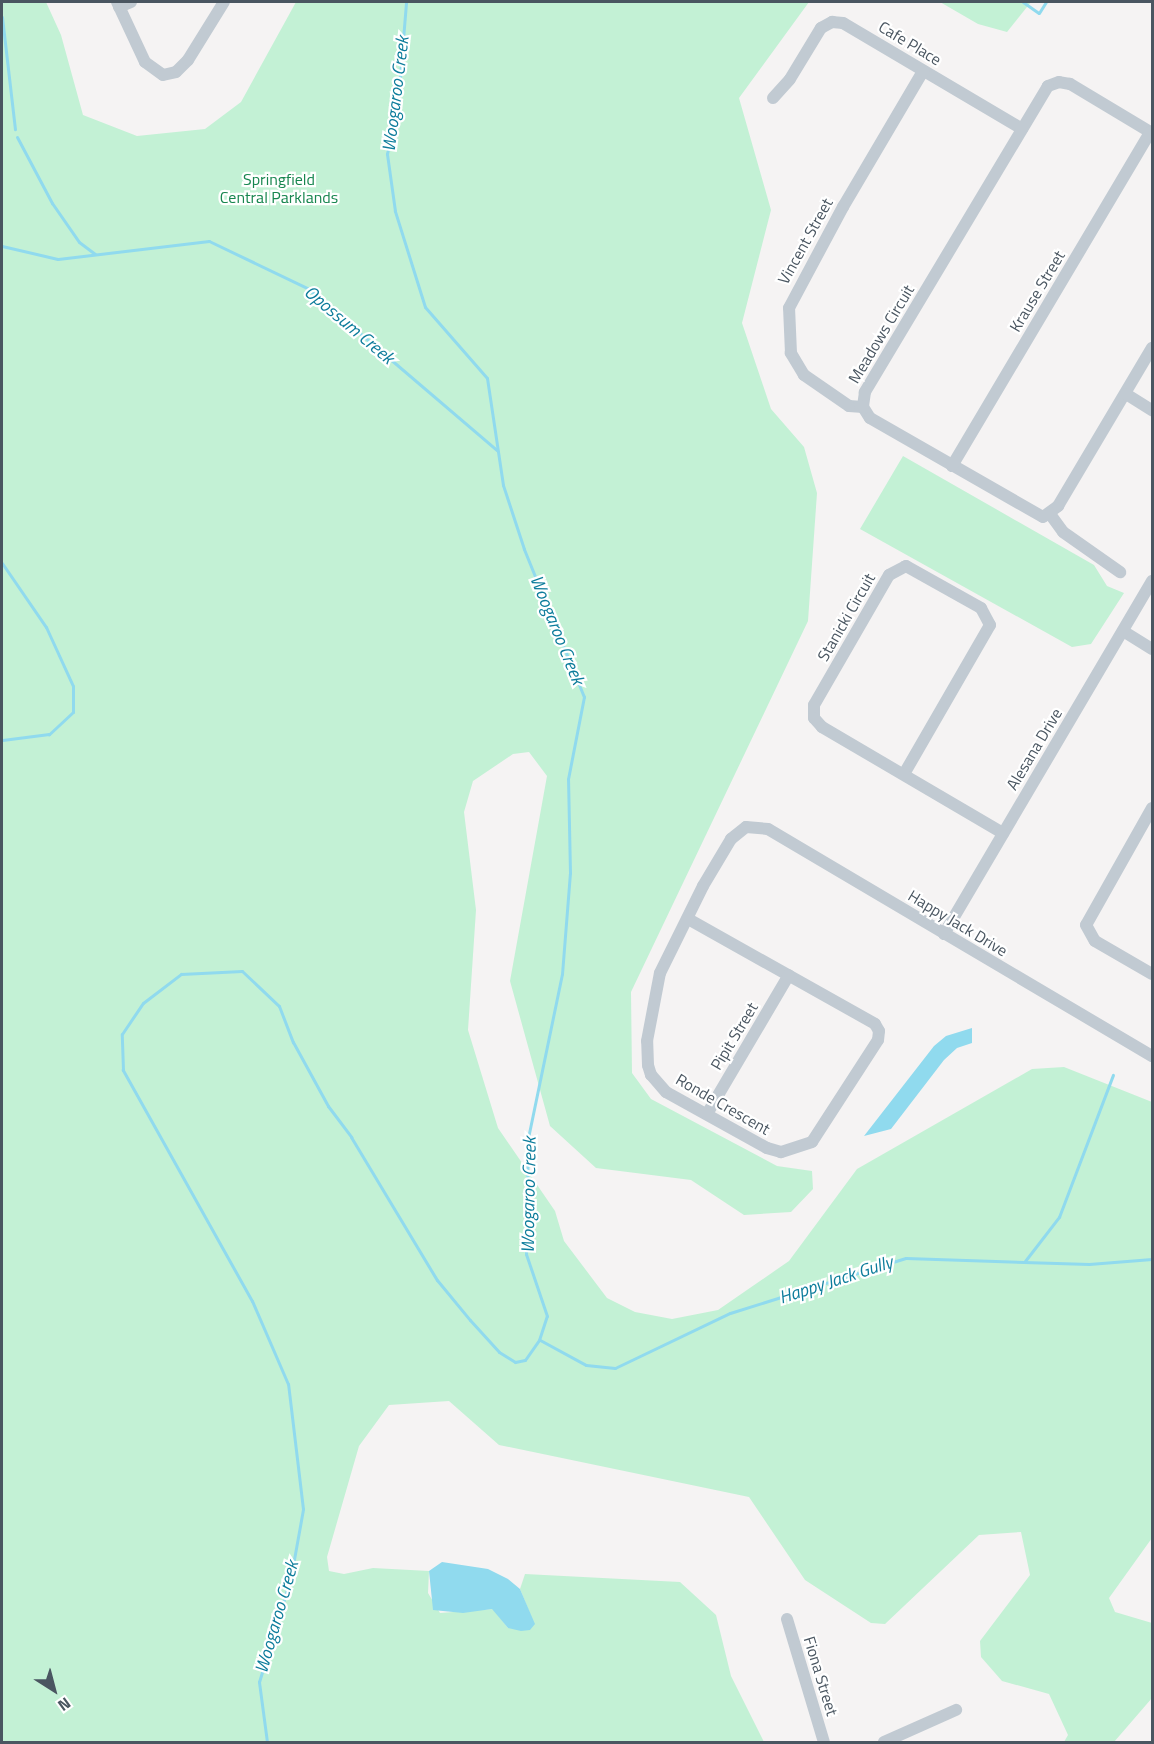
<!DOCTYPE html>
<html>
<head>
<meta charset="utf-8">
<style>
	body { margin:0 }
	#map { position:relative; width:1154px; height:1744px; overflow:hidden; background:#f5f3f3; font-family:"Titillium Web",sans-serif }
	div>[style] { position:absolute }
	.green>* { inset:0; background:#c3f1d5 }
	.water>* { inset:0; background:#90daee }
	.stream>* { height:3px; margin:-1.5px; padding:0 1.5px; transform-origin:1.5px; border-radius:1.5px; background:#90daee }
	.minor>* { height:12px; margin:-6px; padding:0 6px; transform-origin:6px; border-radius:6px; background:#c1cad2 }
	span { translate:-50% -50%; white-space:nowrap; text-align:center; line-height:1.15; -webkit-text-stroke:4.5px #fff; paint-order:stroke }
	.street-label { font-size:16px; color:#4a5661 }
	.park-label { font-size:16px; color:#17864f }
	.water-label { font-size:18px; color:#0c7c9b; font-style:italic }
	.frame { position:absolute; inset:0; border:3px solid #4a5661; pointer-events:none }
	.north { position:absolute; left:24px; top:1660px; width:60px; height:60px; -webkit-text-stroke:4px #fff; paint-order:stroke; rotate:144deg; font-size:16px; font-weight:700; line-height:24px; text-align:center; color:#4a5661 }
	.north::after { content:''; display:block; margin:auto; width:21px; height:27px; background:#4a5661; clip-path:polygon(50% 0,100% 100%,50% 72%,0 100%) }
</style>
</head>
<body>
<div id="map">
	<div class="green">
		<div style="clip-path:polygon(2px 2px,46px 2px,61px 35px,83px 115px,137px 136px,205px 129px,241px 102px,296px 2px,809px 2px,739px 98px,771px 210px,742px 323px,771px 409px,804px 447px,817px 493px,808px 621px,631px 992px,632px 1073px,651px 1099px,777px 1166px,812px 1171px,813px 1189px,791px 1212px,744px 1215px,691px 1180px,596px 1168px,550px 1126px,510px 981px,547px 776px,529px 752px,513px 754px,473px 781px,464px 812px,476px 910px,468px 1030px,498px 1128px,555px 1211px,564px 1241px,607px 1298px,635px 1312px,672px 1319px,718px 1310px,789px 1261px,857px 1169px,1032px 1069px,1064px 1067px,1152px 1102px,1152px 1538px,1109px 1598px,1115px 1612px,1152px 1623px,1152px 1698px,1114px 1742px,1064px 1742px,1068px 1735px,1049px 1694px,1002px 1681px,981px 1657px,980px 1641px,1030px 1575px,1021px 1532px,979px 1535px,885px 1624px,871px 1623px,805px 1580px,749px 1497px,499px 1445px,449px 1401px,389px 1405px,359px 1446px,327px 1557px,329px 1571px,344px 1574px,373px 1568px,429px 1571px,428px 1593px,440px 1613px,493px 1609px,508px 1628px,531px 1616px,520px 1589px,525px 1574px,680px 1582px,716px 1615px,731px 1676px,764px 1742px,2px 1742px)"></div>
		<div style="clip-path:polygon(940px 2px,1031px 2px,1007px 32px,978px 24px)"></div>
		<div style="clip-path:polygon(903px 456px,1094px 565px,1107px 586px,1124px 593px,1091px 644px,1072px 647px,860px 529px)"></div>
	</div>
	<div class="water">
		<div style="clip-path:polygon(972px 1028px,972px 1043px,957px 1048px,944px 1060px,891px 1129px,864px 1136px,934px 1046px,946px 1036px)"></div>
		<div style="clip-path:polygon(442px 1562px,488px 1569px,508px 1579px,520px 1589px,535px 1624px,530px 1630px,521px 1631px,508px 1628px,492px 1609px,463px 1613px,433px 1610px,429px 1571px)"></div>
	</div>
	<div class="stream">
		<div style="left:1023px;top:2px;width:19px;rotate:35deg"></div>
		<div style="left:1039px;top:13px;width:13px;rotate:-58deg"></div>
		<div style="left:2px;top:17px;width:113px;rotate:83.4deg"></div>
		<div style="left:17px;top:137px;width:75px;rotate:62.1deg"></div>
		<div style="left:52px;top:203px;width:47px;rotate:55.3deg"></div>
		<div style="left:79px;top:242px;width:20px;rotate:37deg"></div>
		<div style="left:2px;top:246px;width:57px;rotate:13.1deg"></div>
		<div style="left:58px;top:259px;width:152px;rotate:-6.8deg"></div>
		<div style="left:209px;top:241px;width:109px;rotate:25.6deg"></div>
		<div style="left:307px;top:288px;width:250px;rotate:40.5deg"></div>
		<div style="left:2px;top:563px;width:78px;rotate:55.5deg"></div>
		<div style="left:46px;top:627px;width:65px;rotate:65.4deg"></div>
		<div style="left:73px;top:686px;width:26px;rotate:90deg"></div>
		<div style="left:73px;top:712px;width:33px;rotate:137deg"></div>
		<div style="left:49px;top:734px;width:47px;rotate:172.7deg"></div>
		<div style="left:1025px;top:1261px;width:56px;rotate:-52.3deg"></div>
		<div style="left:1059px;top:1217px;width:152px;rotate:-69.2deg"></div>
		<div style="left:540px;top:1340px;width:52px;rotate:28.5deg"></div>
		<div style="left:586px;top:1365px;width:29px;rotate:6deg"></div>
		<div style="left:615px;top:1368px;width:127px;rotate:-25.6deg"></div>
		<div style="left:730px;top:1313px;width:184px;rotate:-17.4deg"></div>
		<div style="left:906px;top:1258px;width:183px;rotate:1.9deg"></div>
		<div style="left:1089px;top:1264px;width:63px;rotate:-4.5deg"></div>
		<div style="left:267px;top:1742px;width:61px;rotate:-97.6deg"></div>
		<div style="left:259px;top:1682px;width:111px;rotate:-73.2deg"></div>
		<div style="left:291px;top:1576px;width:68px;rotate:-79.8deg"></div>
		<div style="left:303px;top:1509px;width:126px;rotate:-96.8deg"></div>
		<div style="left:288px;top:1384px;width:90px;rotate:-113.4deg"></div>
		<div style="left:252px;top:1301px;width:265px;rotate:-119.2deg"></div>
		<div style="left:123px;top:1070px;width:36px;rotate:-92deg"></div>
		<div style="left:122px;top:1034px;width:37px;rotate:-56deg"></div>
		<div style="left:143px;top:1003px;width:48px;rotate:-37.3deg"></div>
		<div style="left:181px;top:974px;width:61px;rotate:-2.8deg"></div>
		<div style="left:242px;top:971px;width:51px;rotate:43.4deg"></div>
		<div style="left:279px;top:1006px;width:39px;rotate:69deg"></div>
		<div style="left:293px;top:1042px;width:73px;rotate:61.3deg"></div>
		<div style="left:328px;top:1106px;width:39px;rotate:53deg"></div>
		<div style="left:351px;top:1137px;width:167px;rotate:59deg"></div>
		<div style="left:437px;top:1280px;width:52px;rotate:50.5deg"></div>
		<div style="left:470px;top:1320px;width:43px;rotate:47.8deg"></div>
		<div style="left:499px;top:1352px;width:19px;rotate:32deg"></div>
		<div style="left:515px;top:1362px;width:10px;rotate:-11deg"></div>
		<div style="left:525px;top:1360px;width:24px;rotate:-55deg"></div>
		<div style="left:539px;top:1340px;width:25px;rotate:-72deg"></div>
		<div style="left:547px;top:1316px;width:65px;rotate:-108.7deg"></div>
		<div style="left:526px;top:1254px;width:116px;rotate:-89deg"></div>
		<div style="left:528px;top:1138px;width:167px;rotate:-78.3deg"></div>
		<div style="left:562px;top:974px;width:101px;rotate:-85.5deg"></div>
		<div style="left:570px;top:873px;width:94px;rotate:-91.2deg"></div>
		<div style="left:568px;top:779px;width:84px;rotate:-79deg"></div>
		<div style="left:584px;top:697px;width:160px;rotate:-112.1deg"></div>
		<div style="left:524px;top:549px;width:67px;rotate:-108.2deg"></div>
		<div style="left:503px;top:485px;width:108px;rotate:-98.5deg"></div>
		<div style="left:487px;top:378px;width:94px;rotate:-131.1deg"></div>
		<div style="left:425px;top:307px;width:101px;rotate:-107.4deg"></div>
		<div style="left:395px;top:211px;width:58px;rotate:-98deg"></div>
		<div style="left:387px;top:154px;width:55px;rotate:-78.5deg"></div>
		<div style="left:398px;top:100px;width:98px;rotate:-85.3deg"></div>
	</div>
	<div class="minor">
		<div style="left:117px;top:2px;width:66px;rotate:65deg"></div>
		<div style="left:145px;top:62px;width:22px;rotate:36deg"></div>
		<div style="left:163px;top:75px;width:13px;rotate:-13deg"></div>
		<div style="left:176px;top:72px;width:17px;rotate:-45deg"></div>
		<div style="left:188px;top:60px;width:68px;rotate:-58.2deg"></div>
		<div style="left:119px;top:7px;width:13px;rotate:-23deg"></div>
		<div style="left:773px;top:98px;width:25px;rotate:-48deg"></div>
		<div style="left:790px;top:79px;width:60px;rotate:-58.7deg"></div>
		<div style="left:821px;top:28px;width:13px;rotate:-29deg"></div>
		<div style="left:832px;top:22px;width:11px;rotate:5deg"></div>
		<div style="left:843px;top:23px;width:208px;rotate:30.6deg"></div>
		<div style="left:1152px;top:133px;width:96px;rotate:-149.1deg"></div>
		<div style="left:1070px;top:84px;width:11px;rotate:-170deg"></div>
		<div style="left:1059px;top:82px;width:12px;rotate:160deg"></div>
		<div style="left:1048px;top:86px;width:357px;rotate:120.9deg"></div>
		<div style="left:865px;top:392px;width:15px;rotate:98deg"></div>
		<div style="left:863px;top:407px;width:13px;rotate:58deg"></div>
		<div style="left:870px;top:418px;width:199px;rotate:29.8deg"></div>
		<div style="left:1043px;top:517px;width:19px;rotate:-36deg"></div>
		<div style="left:1058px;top:506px;width:184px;rotate:-59.3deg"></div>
		<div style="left:1126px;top:394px;width:31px;rotate:32deg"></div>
		<div style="left:863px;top:407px;width:14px;rotate:-176deg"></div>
		<div style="left:849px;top:406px;width:55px;rotate:-145.4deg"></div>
		<div style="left:804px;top:375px;width:26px;rotate:-121deg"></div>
		<div style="left:791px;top:353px;width:45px;rotate:-92.5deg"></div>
		<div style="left:789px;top:308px;width:115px;rotate:-61.9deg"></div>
		<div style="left:843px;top:207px;width:158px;rotate:-59.5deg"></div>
		<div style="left:952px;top:466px;width:388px;rotate:-59.3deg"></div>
		<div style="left:1050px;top:514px;width:22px;rotate:54deg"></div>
		<div style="left:1063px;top:532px;width:70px;rotate:35.1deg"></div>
		<div style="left:1123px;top:631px;width:34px;rotate:32deg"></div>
		<div style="left:904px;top:774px;width:172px;rotate:-60deg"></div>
		<div style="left:990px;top:625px;width:19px;rotate:-118deg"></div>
		<div style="left:981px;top:608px;width:86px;rotate:-150.8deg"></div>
		<div style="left:906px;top:566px;width:19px;rotate:152deg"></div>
		<div style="left:889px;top:575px;width:150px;rotate:120deg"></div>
		<div style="left:814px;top:705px;width:13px;rotate:90deg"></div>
		<div style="left:814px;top:718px;width:12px;rotate:48deg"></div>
		<div style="left:822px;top:727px;width:210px;rotate:30.4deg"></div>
		<div style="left:1152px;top:808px;width:134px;rotate:119.4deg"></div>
		<div style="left:1086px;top:925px;width:18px;rotate:61deg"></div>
		<div style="left:1095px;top:941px;width:66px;rotate:30.1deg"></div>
		<div style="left:690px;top:920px;width:212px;rotate:29.3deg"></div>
		<div style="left:875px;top:1024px;width:8px;rotate:60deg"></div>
		<div style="left:879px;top:1031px;width:9px;rotate:96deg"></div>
		<div style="left:878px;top:1040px;width:121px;rotate:122.9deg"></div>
		<div style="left:812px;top:1142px;width:33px;rotate:162deg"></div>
		<div style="left:781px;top:1152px;width:15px;rotate:-164deg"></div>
		<div style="left:767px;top:1148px;width:115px;rotate:-151deg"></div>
		<div style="left:666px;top:1092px;width:23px;rotate:-131deg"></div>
		<div style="left:651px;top:1075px;width:10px;rotate:-107deg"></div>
		<div style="left:648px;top:1065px;width:24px;rotate:-92deg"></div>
		<div style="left:647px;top:1041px;width:69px;rotate:-79.2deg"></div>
		<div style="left:660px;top:973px;width:97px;rotate:-63.7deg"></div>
		<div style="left:703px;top:886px;width:55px;rotate:-59.2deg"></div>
		<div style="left:731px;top:839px;width:19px;rotate:-39deg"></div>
		<div style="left:746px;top:827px;width:22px;rotate:5deg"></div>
		<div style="left:768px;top:829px;width:446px;rotate:30.6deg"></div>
		<div style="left:944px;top:934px;width:410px;rotate:-59.5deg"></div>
		<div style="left:707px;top:1114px;width:161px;rotate:-59.5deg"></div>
		<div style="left:787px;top:1619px;width:128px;rotate:73.3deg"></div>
		<div style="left:884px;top:1742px;width:79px;rotate:-24deg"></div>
	</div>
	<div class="street-label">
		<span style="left:910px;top:43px;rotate:31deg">Cafe Place</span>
		<span style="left:805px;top:241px;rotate:-61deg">Vincent Street</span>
		<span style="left:1037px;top:291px;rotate:-59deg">Krause Street</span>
		<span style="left:881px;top:334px;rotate:-59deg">Meadows Circuit</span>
		<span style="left:846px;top:617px;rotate:-60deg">Stanicki Circuit</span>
		<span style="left:1034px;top:749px;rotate:-59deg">Alesana Drive</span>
		<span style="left:958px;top:923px;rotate:31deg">Happy Jack Drive</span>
		<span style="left:734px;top:1036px;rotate:-59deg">Pipit Street</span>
		<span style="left:723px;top:1104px;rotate:30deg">Ronde Crescent</span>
		<span style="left:821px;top:1676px;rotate:73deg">Fiona Street</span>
	</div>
	<div class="park-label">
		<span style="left:279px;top:188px">Springfield<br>Central Parklands</span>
	</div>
	<div class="water-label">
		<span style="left:396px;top:94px;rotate:-83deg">Woogaroo Creek</span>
		<span style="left:349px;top:325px;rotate:40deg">Opossum Creek</span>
		<span style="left:557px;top:630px;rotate:68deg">Woogaroo Creek</span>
		<span style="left:529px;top:1195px;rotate:-89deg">Woogaroo Creek</span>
		<span style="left:836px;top:1280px;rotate:-18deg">Happy Jack Gully</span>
		<span style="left:277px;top:1617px;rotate:-74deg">Woogaroo Creek</span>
	</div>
	<div class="frame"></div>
	<div class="north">N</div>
</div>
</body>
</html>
